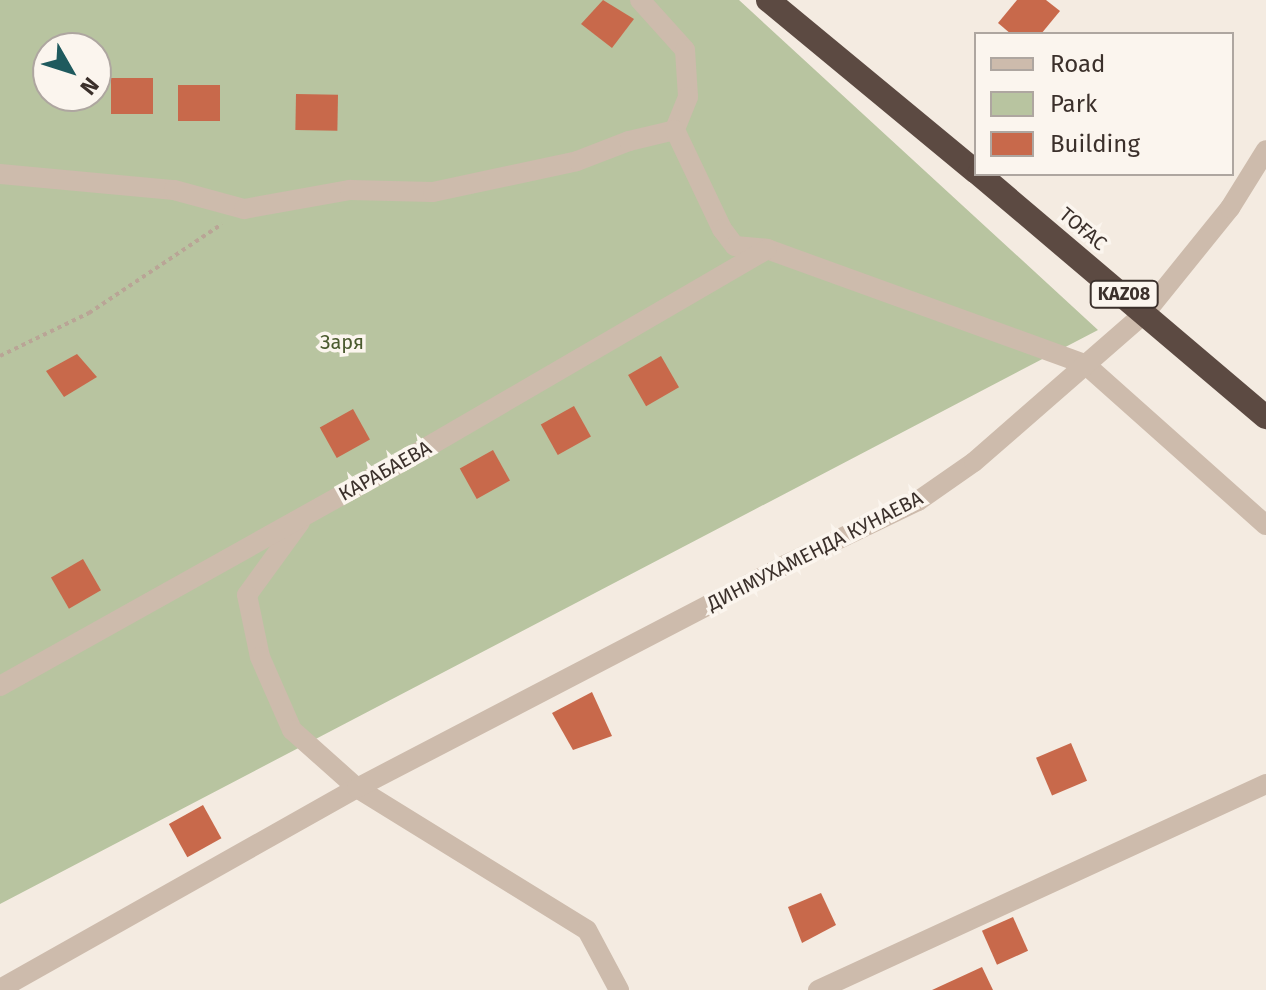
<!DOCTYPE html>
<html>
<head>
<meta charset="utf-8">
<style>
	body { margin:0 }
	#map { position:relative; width:1266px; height:990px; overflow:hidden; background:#f4ebe1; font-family:"Fira Sans",sans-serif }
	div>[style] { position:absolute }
	.green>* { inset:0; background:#b8c4a0 }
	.building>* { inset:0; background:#c8694b; transform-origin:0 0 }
	.path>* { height:4px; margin-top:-2px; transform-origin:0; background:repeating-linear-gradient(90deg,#b9a596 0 4px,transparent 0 8px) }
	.minor>* { height:20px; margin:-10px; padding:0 10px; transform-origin:10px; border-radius:10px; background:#cdbbac }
	.highway>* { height:24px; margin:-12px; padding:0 12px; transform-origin:12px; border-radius:12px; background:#5c4a42 }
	span { translate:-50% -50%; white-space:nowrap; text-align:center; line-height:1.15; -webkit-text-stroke:7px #fbf5ee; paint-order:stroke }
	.shield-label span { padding:2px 6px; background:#fbf5ee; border:2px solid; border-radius:6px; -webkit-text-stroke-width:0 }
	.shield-label { font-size:18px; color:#3b302b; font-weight:700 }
	.street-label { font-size:20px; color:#3b302b }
	.park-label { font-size:20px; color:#4a5a2e }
	.legend { position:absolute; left:974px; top:32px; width:260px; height:144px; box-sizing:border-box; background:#fbf5ee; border:2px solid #aea6a0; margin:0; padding:10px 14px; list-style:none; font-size:24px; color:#3b302b }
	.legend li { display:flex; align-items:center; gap:16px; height:40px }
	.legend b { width:40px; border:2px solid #aea6a0 }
	.north { position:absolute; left:32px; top:32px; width:80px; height:80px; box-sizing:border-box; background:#fbf5ee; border:2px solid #aea6a0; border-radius:50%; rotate:129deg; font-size:22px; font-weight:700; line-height:32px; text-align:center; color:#3b302b }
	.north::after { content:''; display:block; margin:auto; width:28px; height:36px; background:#1f5a5e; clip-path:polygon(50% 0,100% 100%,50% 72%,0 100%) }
</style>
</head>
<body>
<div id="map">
	<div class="green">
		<div style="clip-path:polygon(evenodd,0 0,739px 0,1098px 330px,0 904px,0 0,48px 48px,96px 48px,96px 96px,48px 96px,48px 48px)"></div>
	</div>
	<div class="building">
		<div style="clip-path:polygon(603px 0,634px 19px,612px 48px,581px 24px)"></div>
		<div style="clip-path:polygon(1017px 0,1046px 0,1060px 11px,1041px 34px,1011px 34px,998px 23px)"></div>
		<div style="left:111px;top:78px;width:42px;height:36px"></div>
		<div style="left:178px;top:85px;width:42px;height:36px"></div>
		<div style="left:296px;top:94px;width:42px;height:36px;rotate:1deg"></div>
		<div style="clip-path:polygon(77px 354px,97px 377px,64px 397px,46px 371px)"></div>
		<div style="left:661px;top:356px;width:36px;height:38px;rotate:60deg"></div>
		<div style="left:574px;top:406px;width:35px;height:38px;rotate:61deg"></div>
		<div style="left:353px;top:409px;width:35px;height:38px;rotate:61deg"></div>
		<div style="left:493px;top:450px;width:35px;height:38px;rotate:61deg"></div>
		<div style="left:83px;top:559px;width:36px;height:37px;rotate:60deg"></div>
		<div style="clip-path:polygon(592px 692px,612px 736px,573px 750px,552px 713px)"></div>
		<div style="left:1071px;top:743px;width:41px;height:38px;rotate:67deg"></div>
		<div style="left:203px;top:805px;width:38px;height:39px;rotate:61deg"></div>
		<div style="clip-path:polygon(821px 893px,836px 925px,802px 943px,788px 907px)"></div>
		<div style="left:1013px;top:917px;width:37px;height:34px;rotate:66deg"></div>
		<div style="clip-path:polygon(982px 967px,993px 990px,932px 990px)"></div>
	</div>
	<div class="path">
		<div style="left:0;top:356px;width:99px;rotate:-25.8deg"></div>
		<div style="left:89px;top:313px;width:160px;rotate:-33.8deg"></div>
	</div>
	<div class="minor">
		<div style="left:640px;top:0;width:67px;rotate:48deg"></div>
		<div style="left:685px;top:50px;width:47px;rotate:86.3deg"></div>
		<div style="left:688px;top:97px;width:35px;rotate:112deg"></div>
		<div style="left:0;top:174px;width:175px;rotate:5.3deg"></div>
		<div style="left:174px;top:190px;width:73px;rotate:15.2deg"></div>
		<div style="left:244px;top:209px;width:108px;rotate:-10.2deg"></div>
		<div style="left:350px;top:190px;width:83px;rotate:1.4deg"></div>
		<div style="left:433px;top:192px;width:147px;rotate:-12.1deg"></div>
		<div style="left:577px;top:161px;width:56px;rotate:-21deg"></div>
		<div style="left:629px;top:141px;width:47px;rotate:-13.4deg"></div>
		<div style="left:675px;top:130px;width:110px;rotate:64.6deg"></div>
		<div style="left:722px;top:229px;width:21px;rotate:53deg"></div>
		<div style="left:735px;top:246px;width:32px;rotate:5deg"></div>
		<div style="left:767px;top:249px;width:338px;rotate:19.9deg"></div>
		<div style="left:1085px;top:364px;width:242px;rotate:41.7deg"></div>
		<div style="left:300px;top:522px;width:90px;rotate:126deg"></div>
		<div style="left:247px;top:595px;width:63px;rotate:78.2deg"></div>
		<div style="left:260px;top:657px;width:80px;rotate:66.3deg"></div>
		<div style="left:292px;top:730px;width:87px;rotate:41.7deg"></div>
		<div style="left:357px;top:788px;width:270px;rotate:31.7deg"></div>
		<div style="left:587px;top:930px;width:68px;rotate:61.9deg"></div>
		<div style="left:0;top:686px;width:492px;rotate:-29.2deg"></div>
		<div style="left:429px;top:446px;width:391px;rotate:-30.2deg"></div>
		<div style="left:0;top:989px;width:410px;rotate:-29.4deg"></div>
		<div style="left:357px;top:788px;width:483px;rotate:-27.5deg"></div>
		<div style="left:785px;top:565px;width:148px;rotate:-25.7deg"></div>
		<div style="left:918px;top:501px;width:68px;rotate:-34.9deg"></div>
		<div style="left:974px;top:462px;width:228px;rotate:-41.1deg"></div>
		<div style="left:1146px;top:312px;width:134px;rotate:-51.1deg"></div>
		<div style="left:1230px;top:208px;width:68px;rotate:-58.2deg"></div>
		<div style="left:818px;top:990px;width:493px;rotate:-24.7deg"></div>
	</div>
	<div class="highway">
		<div style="left:768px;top:0;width:270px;rotate:39.6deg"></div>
		<div style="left:979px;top:174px;width:376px;rotate:40.3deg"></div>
	</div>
	<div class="shield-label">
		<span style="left:1124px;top:294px">KAZ08</span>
	</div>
	<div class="street-label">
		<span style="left:1083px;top:229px;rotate:40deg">ТОҒАС</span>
		<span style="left:385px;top:471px;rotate:-29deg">КАРАБАЕВА</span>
		<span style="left:815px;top:551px;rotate:-27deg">ДИНМУХАМЕНДА КУНАЕВА</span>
	</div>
	<div class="park-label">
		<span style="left:342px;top:342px">Заря</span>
	</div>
	<ul class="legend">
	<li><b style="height:10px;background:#cdbbac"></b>Road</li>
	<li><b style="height:22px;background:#b8c4a0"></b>Park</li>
	<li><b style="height:22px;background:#c8694b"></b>Building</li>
	</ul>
	<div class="north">N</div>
</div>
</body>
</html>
